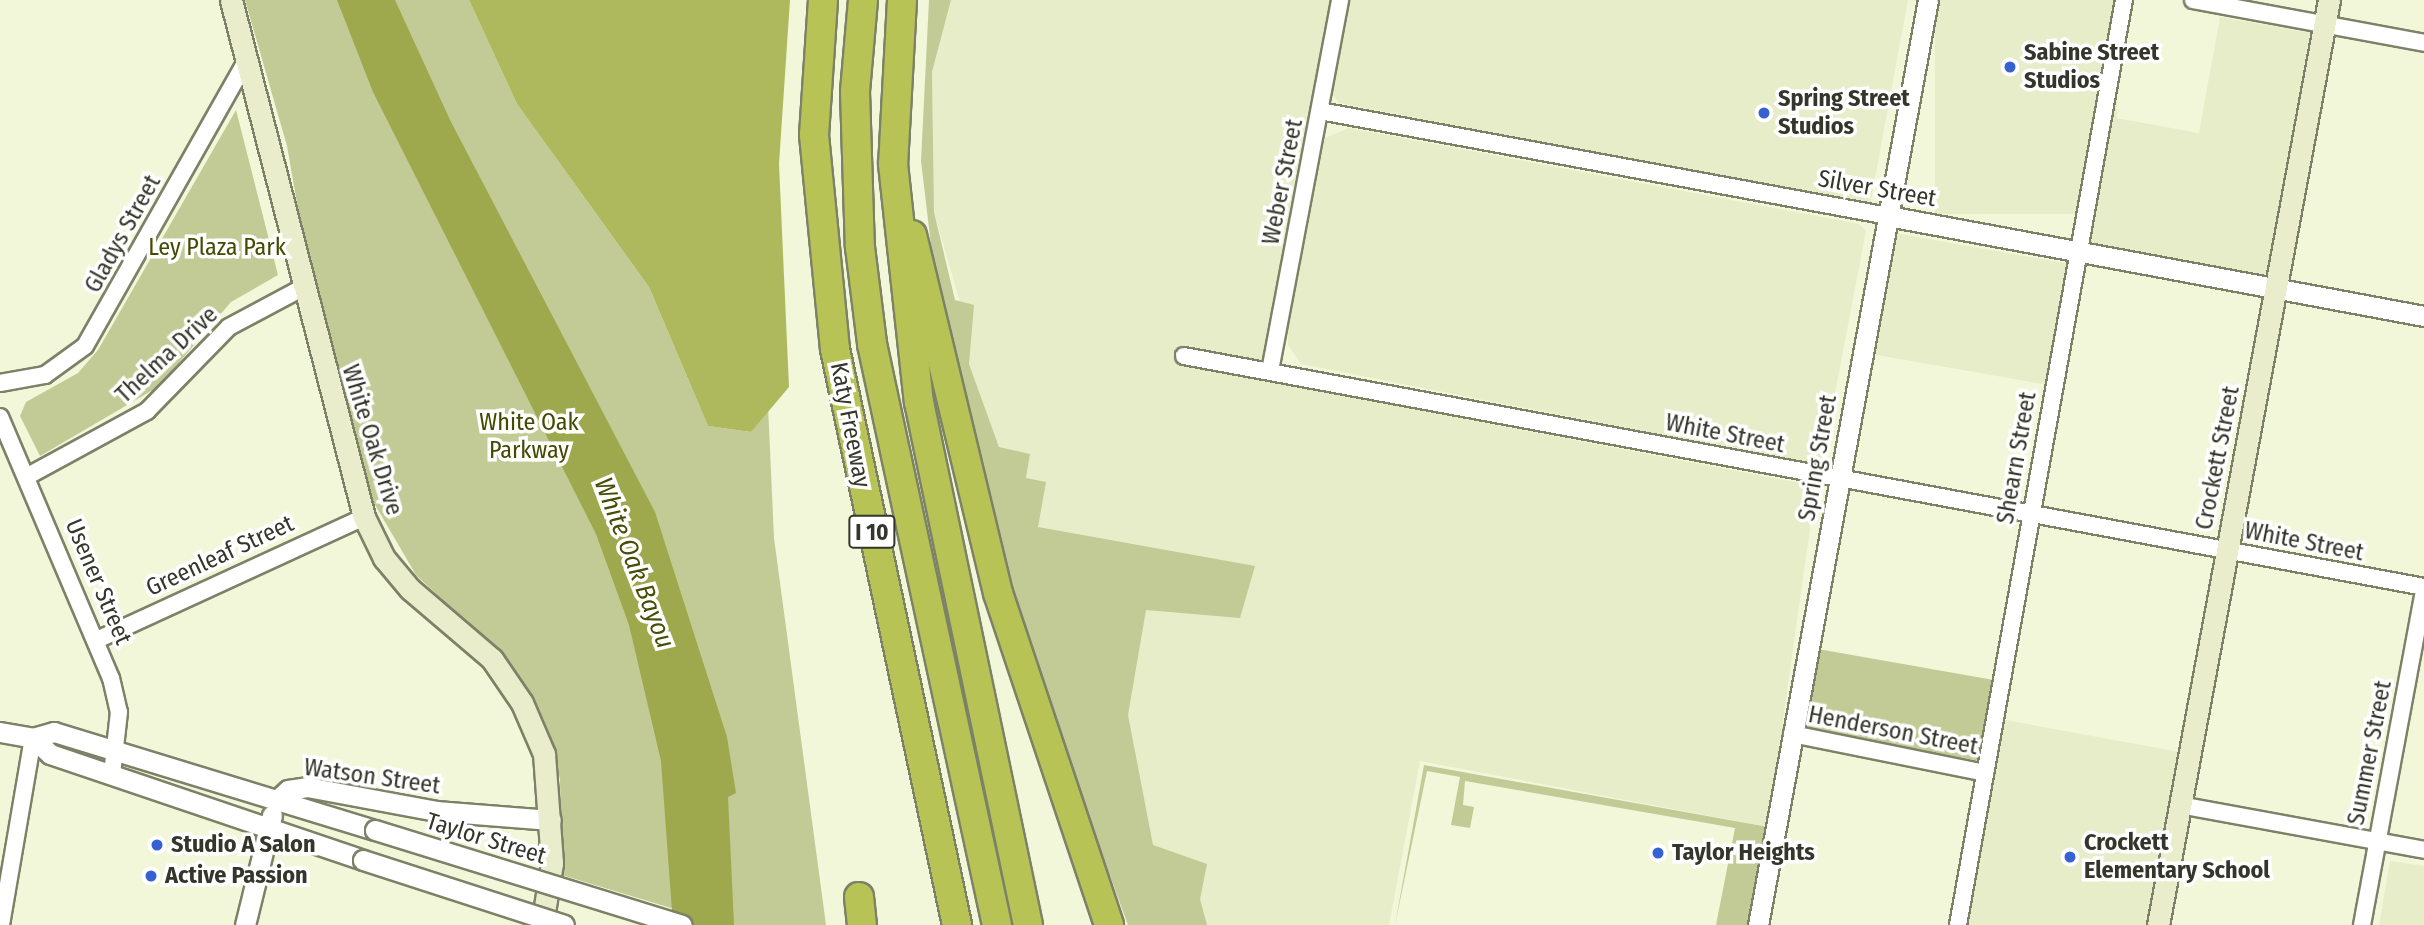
<!DOCTYPE html>
<html>
<head>
<meta charset="utf-8">
<style>
	body { margin:0 }
	#map { position:relative; width:2424px; height:925px; overflow:hidden; background:#f2f7da; font-family:"Fira Sans Condensed",sans-serif }
	div>[style] { position:absolute }
	.built>* { inset:0; background:#e7ecc9; transform-origin:0 0 }
	.green>* { inset:0; background:#c2ca95; transform-origin:0 0 }
	.forest>* { inset:0; background:#aeb95d }
	.water>* { inset:0; background:#9ea84c }
	.roads { filter:drop-shadow(2px 0 #7d8167) drop-shadow(-2px 0 #7d8167) drop-shadow(0 2px #7d8167) drop-shadow(0 -2px #7d8167) }
	.minor>* { height:16px; margin:-8px; padding:0 8px; transform-origin:8px; border-radius:8px; background:#fff }
	.tertiary>* { height:19px; margin:-9.5px; padding:0 9.5px; transform-origin:9.5px; border-radius:9.5px; background:#fff }
	.secondary>* { height:21px; margin:-10.5px; padding:0 10.5px; transform-origin:10.5px; border-radius:10.5px; background:#e9edcc }
	.motorway>* { height:28px; margin:-14px; padding:0 14px; transform-origin:14px; border-radius:14px; background:#b7c354 }
	.bridges { filter:drop-shadow(2px 0 #7d8167) drop-shadow(-2px 0 #7d8167) drop-shadow(0 2px #7d8167) drop-shadow(0 -2px #7d8167) }
	.tertiary-bridge>* { height:19px; margin:-9.5px; padding:0 9.5px; transform-origin:9.5px; border-radius:9.5px; background:#fff }
	.dots>* { width:19px; height:19px; translate:-50% -50%; box-sizing:border-box; border:4px solid #fff; border-radius:50% }
	span { translate:-50% -50%; white-space:nowrap; text-align:center; line-height:1.15; -webkit-text-stroke:7px #fff; paint-order:stroke }
	.shield-label span { padding:2px 5px; background:#fff; border:2px solid; border-radius:5px; -webkit-text-stroke-width:0 }
	.shield-label { font-size:23px; color:#34362b; font-weight:700 }
	.poi-label { font-size:24px; color:#34362b; font-weight:700 }
	.left { translate:0 -50%; text-align:left }
	.street-label { font-size:24px; color:#34362b }
	.park-label { font-size:24px; color:#444a00 }
	.water-label { font-size:26px; color:#474d05; font-style:italic }
</style>
</head>
<body>
<div id="map">
	<div class="built">
		<div style="clip-path:polygon(951px 0,1331px 0,1259px 380px,1816px 486px,1768px 827px,1420px 761px,1389px 925px,1142px 925px,1026px 478px,1030px 454px,999px 447px,969px 364px,970px 337px,934px 212px,932px 72px)"></div>
		<div style="clip-path:polygon(1349px 0,1908px 0,1870px 205px,1339px 103px,1331px 92px)"></div>
		<div style="left:1935px;top:0;width:182px;height:214px"></div>
		<div style="clip-path:polygon(2220px 17px,2310px 33px,2266px 278px,2087px 246px,2110px 117px,2199px 133px)"></div>
		<div style="clip-path:polygon(1349px 128px,1859px 224px,1866px 231px,1821px 466px,1301px 364px,1288px 345px,1288px 329px,1325px 138px)"></div>
		<div style="left:1894px;top:233px;width:177px;height:123px;rotate:10deg"></div>
		<div style="clip-path:polygon(2000px 719px,2185px 753px,2154px 925px,1960px 925px)"></div>
		<div style="clip-path:polygon(2390px 861px,2424px 866px,2424px 925px,2379px 925px)"></div>
	</div>
	<div class="green">
		<div style="clip-path:polygon(245px 0,469px 0,517px 104px,649px 287px,708px 426px,751px 432px,768px 406px,774px 538px,826px 925px,727px 925px,562px 875px,560px 779px,544px 720px,501px 655px,416px 575px,367px 491px,304px 243px,287px 146px)"></div>
		<div style="clip-path:polygon(929px 0,951px 0,932px 72px,934px 212px,955px 300px,974px 305px,969px 364px,999px 447px,1030px 454px,1026px 478px,1046px 482px,1038px 527px,1255px 566px,1240px 618px,1146px 610px,1128px 715px,1153px 845px,1207px 864px,1200px 899px,1207px 925px,1128px 925px,1012px 607px,934px 270px,921px 161px)"></div>
		<div style="clip-path:polygon(236px 110px,278px 275px,231px 302px,158px 387px,40px 456px,20px 416px,26px 402px,78px 373px,98px 350px)"></div>
		<div style="left:1818px;top:649px;width:177px;height:82px;rotate:10deg"></div>
		<div style="clip-path:polygon(1424px 765px,1768px 827px,1751px 925px,1716px 925px,1735px 828px,1465px 781px,1463px 805px,1474px 807px,1470px 828px,1451px 825px,1460px 777px,1427px 771px,1395px 925px)"></div>
	</div>
	<div class="forest">
		<div style="clip-path:polygon(469px 0,790px 0,779px 164px,789px 387px,751px 432px,708px 426px,649px 287px,517px 104px)"></div>
	</div>
	<div class="water">
		<div style="clip-path:polygon(337px 0,395px 0,451px 122px,655px 512px,727px 737px,736px 793px,728px 797px,734px 925px,673px 925px,661px 761px,629px 625px,596px 534px,373px 92px)"></div>
	</div>
	<div class="roads">
		<div class="minor">
			<div style="left:2193px;top:0;width:235px;rotate:10.5deg"></div>
			<div style="left:1320px;top:111px;width:578px;rotate:10.47deg"></div>
			<div style="left:1184px;top:356px;width:1261px;rotate:10.55deg"></div>
			<div style="left:1270px;top:371px;width:378px;rotate:-79.3deg"></div>
			<div style="left:0;top:383px;width:46px;rotate:-10.1deg"></div>
			<div style="left:45px;top:375px;width:49px;rotate:-35.9deg"></div>
			<div style="left:85px;top:346px;width:329px;rotate:-60.5deg"></div>
			<div style="left:0;top:417px;width:284px;rotate:67deg"></div>
			<div style="left:111px;top:678px;width:35px;rotate:77deg"></div>
			<div style="left:119px;top:712px;width:62px;rotate:96.4deg"></div>
			<div style="left:26px;top:477px;width:138px;rotate:-28.6deg"></div>
			<div style="left:147px;top:411px;width:117px;rotate:-45.7deg"></div>
			<div style="left:229px;top:327px;width:83px;rotate:-28.1deg"></div>
			<div style="left:97px;top:640px;width:294px;rotate:-24.7deg"></div>
			<div style="left:1792px;top:734px;width:197px;rotate:11.4deg"></div>
			<div style="left:2180px;top:805px;width:248px;rotate:10.4deg"></div>
			<div style="left:1px;top:925px;width:190px;rotate:-80.3deg"></div>
			<div style="left:1958px;top:925px;width:940px;rotate:-79.83deg"></div>
			<div style="left:2362px;top:925px;width:342px;rotate:-79.5deg"></div>
		</div>
		<div class="tertiary">
			<div style="left:1888px;top:216px;width:545px;rotate:10.57deg"></div>
			<div style="left:0;top:732px;width:34px;rotate:10deg"></div>
			<div style="left:33px;top:738px;width:22px;rotate:-16deg"></div>
			<div style="left:54px;top:732px;width:336px;rotate:17deg"></div>
			<div style="left:33px;top:738px;width:23px;rotate:43deg"></div>
			<div style="left:50px;top:754px;width:330px;rotate:18.7deg"></div>
			<div style="left:276px;top:801px;width:16px;rotate:-43deg"></div>
			<div style="left:288px;top:790px;width:19px;rotate:-9deg"></div>
			<div style="left:307px;top:787px;width:131px;rotate:10.5deg"></div>
			<div style="left:436px;top:811px;width:115px;rotate:4.5deg"></div>
			<div style="left:245px;top:925px;width:113px;rotate:-76.2deg"></div>
			<div style="left:1758px;top:925px;width:940px;rotate:-79.59deg"></div>
		</div>
		<div class="secondary">
			<div style="left:231px;top:0;width:534px;rotate:75.57deg"></div>
			<div style="left:364px;top:517px;width:46px;rotate:64deg"></div>
			<div style="left:384px;top:558px;width:40px;rotate:50deg"></div>
			<div style="left:410px;top:589px;width:108px;rotate:40.5deg"></div>
			<div style="left:492px;top:659px;width:53px;rotate:55.7deg"></div>
			<div style="left:522px;top:703px;width:56px;rotate:66.7deg"></div>
			<div style="left:544px;top:754px;width:109px;rotate:85.8deg"></div>
			<div style="left:552px;top:863px;width:63px;rotate:99.2deg"></div>
			<div style="left:2158px;top:925px;width:941px;rotate:-79.53deg"></div>
		</div>
		<div class="motorway">
			<div style="left:823px;top:0;width:135px;rotate:93.8deg"></div>
			<div style="left:814px;top:135px;width:215px;rotate:84.4deg"></div>
			<div style="left:835px;top:349px;width:589px;rotate:78.04deg"></div>
			<div style="left:863px;top:0;width:92px;rotate:95deg"></div>
			<div style="left:855px;top:92px;width:155px;rotate:88.2deg"></div>
			<div style="left:860px;top:247px;width:98px;rotate:82.9deg"></div>
			<div style="left:872px;top:344px;width:594px;rotate:77.86deg"></div>
			<div style="left:902px;top:0;width:164px;rotate:93.1deg"></div>
			<div style="left:893px;top:164px;width:239px;rotate:83.8deg"></div>
			<div style="left:919px;top:402px;width:534px;rotate:78.23deg"></div>
			<div style="left:912px;top:235px;width:368px;rotate:76.5deg"></div>
			<div style="left:998px;top:593px;width:350px;rotate:71.5deg"></div>
			<div style="left:859px;top:897px;width:28px;rotate:84deg"></div>
		</div>
	</div>
	<div class="bridges">
		<div class="tertiary-bridge">
			<div style="left:375px;top:830px;width:321px;rotate:17.2deg"></div>
			<div style="left:363px;top:860px;width:211px;rotate:17.9deg"></div>
		</div>
	</div>
	<div class="dots">
		<div style="left:2010px;top:67px;background:#3561d1"></div>
		<div style="left:1764px;top:113px;background:#3561d1"></div>
		<div style="left:157px;top:845px;background:#3561d1"></div>
		<div style="left:1658px;top:853px;background:#3561d1"></div>
		<div style="left:2070px;top:857px;background:#3561d1"></div>
		<div style="left:151px;top:876px;background:#3561d1"></div>
	</div>
	<div class="shield-label">
		<span style="left:872px;top:532px">I 10</span>
	</div>
	<div class="poi-label">
		<span class="left" style="left:2024px;top:67px">Sabine Street<br>Studios</span>
		<span class="left" style="left:1778px;top:113px">Spring Street<br>Studios</span>
		<span class="left" style="left:2084px;top:857px">Crockett<br>Elementary School</span>
		<span class="left" style="left:171px;top:845px">Studio A Salon</span>
		<span class="left" style="left:1672px;top:853px">Taylor Heights</span>
		<span class="left" style="left:165px;top:876px">Active Passion</span>
	</div>
	<div class="street-label">
		<span style="left:1283px;top:182px;rotate:-79deg">Weber Street</span>
		<span style="left:1877px;top:189px;rotate:10deg">Silver Street</span>
		<span style="left:123px;top:234px;rotate:-61deg">Gladys Street</span>
		<span style="left:167px;top:355px;rotate:-43deg">Thelma Drive</span>
		<span style="left:850px;top:425px;rotate:79deg">Katy Freeway</span>
		<span style="left:1725px;top:434px;rotate:11deg">White Street</span>
		<span style="left:372px;top:440px;rotate:73deg">White Oak Drive</span>
		<span style="left:1818px;top:458px;rotate:-80deg">Spring Street</span>
		<span style="left:2017px;top:458px;rotate:-80deg">Shearn Street</span>
		<span style="left:2218px;top:458px;rotate:-79deg">Crockett Street</span>
		<span style="left:2304px;top:542px;rotate:11deg">White Street</span>
		<span style="left:220px;top:556px;rotate:-25deg">Greenleaf Street</span>
		<span style="left:98px;top:582px;rotate:67deg">Usener Street</span>
		<span style="left:1893px;top:731px;rotate:11deg">Henderson Street</span>
		<span style="left:2370px;top:753px;rotate:-79deg">Summer Street</span>
		<span style="left:372px;top:777px;rotate:8deg">Watson Street</span>
		<span style="left:486px;top:839px;rotate:17deg">Taylor Street</span>
	</div>
	<div class="park-label">
		<span style="left:217px;top:248px">Ley Plaza Park</span>
		<span style="left:529px;top:437px">White Oak<br>Parkway</span>
	</div>
	<div class="water-label">
		<span style="left:634px;top:563px;rotate:69deg">White Oak Bayou</span>
	</div>
</div>
</body>
</html>
